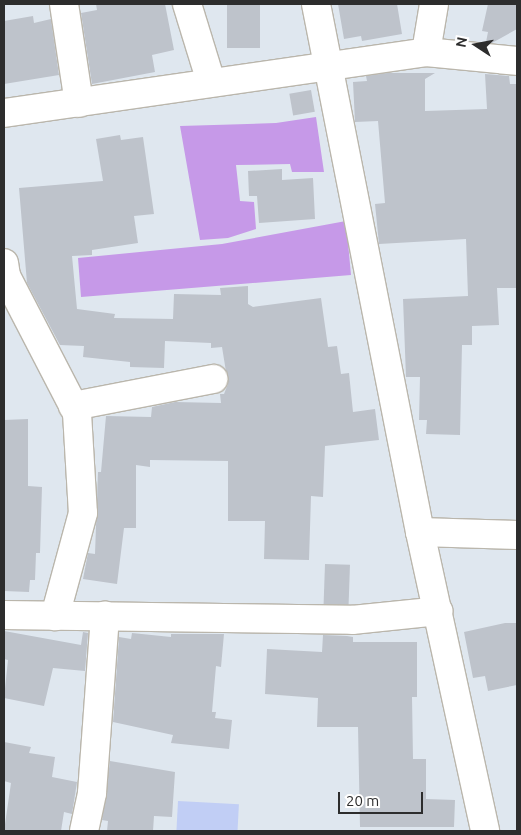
<!DOCTYPE html>
<html>
<head>
<meta charset="utf-8">
<style>
	body { margin:0 }
	#map { position:relative; width:521px; height:835px; overflow:hidden; background:#dfe7ef; font-family:Ubuntu,sans-serif }
	div>[style] { position:absolute }
	.green>* { inset:0; background:#c699e8 }
	.sand>* { inset:0; background:#c1cef5; transform-origin:0 0 }
	.building>* { inset:0; background:#bec3cb; transform-origin:0 0 }
	.roads { filter:drop-shadow(1px 0 #bab6ac) drop-shadow(-1px 0 #bab6ac) drop-shadow(0 1px #bab6ac) drop-shadow(0 -1px #bab6ac) }
	.minor>* { height:28px; margin:-14px; padding:0 14px; transform-origin:14px; border-radius:14px; background:#fff }
	span { translate:-50% -50%; white-space:nowrap; text-align:center; line-height:1.15; -webkit-text-stroke:4px #fff; paint-order:stroke }
	.frame { position:absolute; inset:0; border:5px solid #2d2d2d; pointer-events:none }
	.north { position:absolute; left:451px; top:20px; width:50px; height:50px; -webkit-text-stroke:4px #fff; paint-order:stroke; rotate:281deg; font-size:14px; font-weight:700; line-height:20px; text-align:center; color:#2d2d2d }
	.north::after { content:''; display:block; margin:auto; width:18px; height:22px; background:#2d2d2d; clip-path:polygon(50% 0,100% 100%,50% 72%,0 100%) }
	.scale { position:absolute; left:338px; top:792px; width:85px; height:22px; box-sizing:border-box; border:2px solid #2d2d2d; border-top:0; padding-left:6px; font-size:15px; line-height:18px; white-space:nowrap; color:#2d2d2d; -webkit-text-stroke:4px #fff; paint-order:stroke }
</style>
</head>
<body>
<div id="map">
	<div class="green">
		<div style="clip-path:polygon(316px 117px,324px 172px,292px 172px,290px 164px,236px 165px,240px 201px,254px 202px,256px 229px,228px 238px,200px 240px,180px 126px,276px 123px)"></div>
		<div style="clip-path:polygon(346px 221px,351px 275px,81px 297px,78px 258px,222px 244px)"></div>
	</div>
	<div class="sand">
		<div style="left:178px;top:801px;width:61px;height:30px;rotate:3deg"></div>
	</div>
	<div class="building">
		<div style="clip-path:polygon(96px 4px,165px 4px,174px 50px,152px 55px,155px 72px,92px 84px,81px 13px,97px 10px)"></div>
		<div style="left:227px;top:4px;width:33px;height:44px"></div>
		<div style="clip-path:polygon(338px 4px,397px 4px,402px 34px,362px 41px,361px 36px,344px 39px)"></div>
		<div style="clip-path:polygon(488px 4px,517px 4px,517px 29px,492px 43px,486px 42px,488px 32px,482px 31px)"></div>
		<div style="clip-path:polygon(33px 16px,34px 23px,51px 19px,59px 75px,4px 84px,4px 21px)"></div>
		<div style="clip-path:polygon(387px 73px,435px 73px,425px 79px,425px 111px,487px 109px,485px 74px,509px 76px,510px 84px,517px 84px,517px 288px,497px 288px,499px 325px,472px 326px,472px 345px,462px 345px,460px 435px,426px 434px,427px 420px,419px 420px,420px 377px,406px 377px,403px 299px,468px 296px,466px 239px,379px 244px,375px 204px,385px 203px,378px 121px,355px 122px,353px 82px,367px 81px,366px 76px)"></div>
		<div style="left:311px;top:90px;width:22px;height:22px;rotate:80deg"></div>
		<div style="clip-path:polygon(120px 135px,121px 140px,143px 137px,154px 214px,134px 216px,138px 243px,92px 250px,92px 255px,72px 256px,77px 309px,115px 314px,114px 318px,173px 319px,174px 294px,221px 295px,220px 288px,248px 286px,248px 304px,253px 307px,321px 298px,328px 347px,337px 346px,341px 374px,349px 373px,353px 412px,375px 409px,379px 440px,325px 446px,323px 497px,311px 496px,309px 560px,264px 559px,265px 521px,228px 521px,228px 461px,150px 460px,150px 467px,136px 465px,136px 528px,124px 528px,117px 584px,83px 579px,88px 553px,95px 554px,98px 472px,101px 472px,106px 416px,151px 417px,152px 407px,175px 402px,221px 403px,220px 394px,224px 394px,228px 384px,222px 347px,211px 348px,211px 343px,165px 341px,164px 368px,130px 367px,130px 362px,83px 357px,84px 346px,60px 345px,27px 283px,19px 188px,103px 181px,96px 139px)"></div>
		<div style="clip-path:polygon(282px 169px,282px 180px,313px 178px,315px 219px,259px 223px,257px 196px,249px 196px,248px 171px)"></div>
		<div style="clip-path:polygon(28px 419px,28px 486px,42px 487px,40px 553px,36px 553px,35px 580px,30px 580px,29px 592px,4px 591px,4px 420px)"></div>
		<div style="left:325px;top:564px;width:25px;height:40px;rotate:2deg"></div>
		<div style="clip-path:polygon(505px 623px,517px 623px,517px 685px,488px 691px,485px 676px,473px 678px,464px 632px)"></div>
		<div style="clip-path:polygon(4px 631px,81px 645px,83px 632px,88px 633px,85px 671px,53px 668px,44px 706px,4px 698px,8px 660px,4px 659px)"></div>
		<div style="clip-path:polygon(132px 633px,171px 637px,171px 634px,224px 634px,221px 667px,216px 666px,212px 712px,216px 712px,215px 718px,232px 720px,229px 749px,171px 743px,173px 735px,113px 722px,119px 637px,131px 639px)"></div>
		<div style="clip-path:polygon(323px 635px,347px 636px,353px 637px,353px 642px,417px 642px,417px 697px,412px 697px,413px 759px,426px 759px,426px 799px,455px 800px,454px 827px,360px 827px,358px 727px,317px 727px,318px 698px,265px 694px,267px 649px,322px 652px)"></div>
		<div style="clip-path:polygon(4px 742px,31px 747px,29px 753px,55px 757px,52px 777px,77px 782px,72px 814px,64px 812px,61px 831px,4px 831px,11px 783px,4px 781px)"></div>
		<div style="clip-path:polygon(110px 761px,175px 772px,172px 817px,154px 816px,153px 831px,107px 831px,108px 821px,102px 820px)"></div>
	</div>
	<div class="roads">
		<div class="minor">
			<div style="left:64px;top:4px;width:100px;rotate:81.4deg"></div>
			<div style="left:187px;top:4px;width:82px;rotate:72.9deg"></div>
			<div style="left:316px;top:4px;width:538px;rotate:78.86deg"></div>
			<div style="left:420px;top:532px;width:306px;rotate:77.7deg"></div>
			<div style="left:426px;top:52px;width:49px;rotate:-80.5deg"></div>
			<div style="left:4px;top:113px;width:426px;rotate:-8.2deg"></div>
			<div style="left:426px;top:52px;width:91px;rotate:5.6deg"></div>
			<div style="left:4px;top:263px;width:13px;rotate:81deg"></div>
			<div style="left:6px;top:276px;width:154px;rotate:62.6deg"></div>
			<div style="left:77px;top:413px;width:100px;rotate:86.6deg"></div>
			<div style="left:83px;top:513px;width:107px;rotate:105.2deg"></div>
			<div style="left:73px;top:406px;width:143px;rotate:-10.9deg"></div>
			<div style="left:420px;top:532px;width:97px;rotate:1.8deg"></div>
			<div style="left:4px;top:615px;width:348px;rotate:0.8deg"></div>
			<div style="left:352px;top:620px;width:87px;rotate:-5.9deg"></div>
			<div style="left:84px;top:831px;width:39px;rotate:-78deg"></div>
			<div style="left:92px;top:793px;width:178px;rotate:-85.8deg"></div>
		</div>
	</div>
	<div class="frame"></div>
	<div class="north">N</div>
	<div class="scale">20 m</div>
</div>
</body>
</html>
